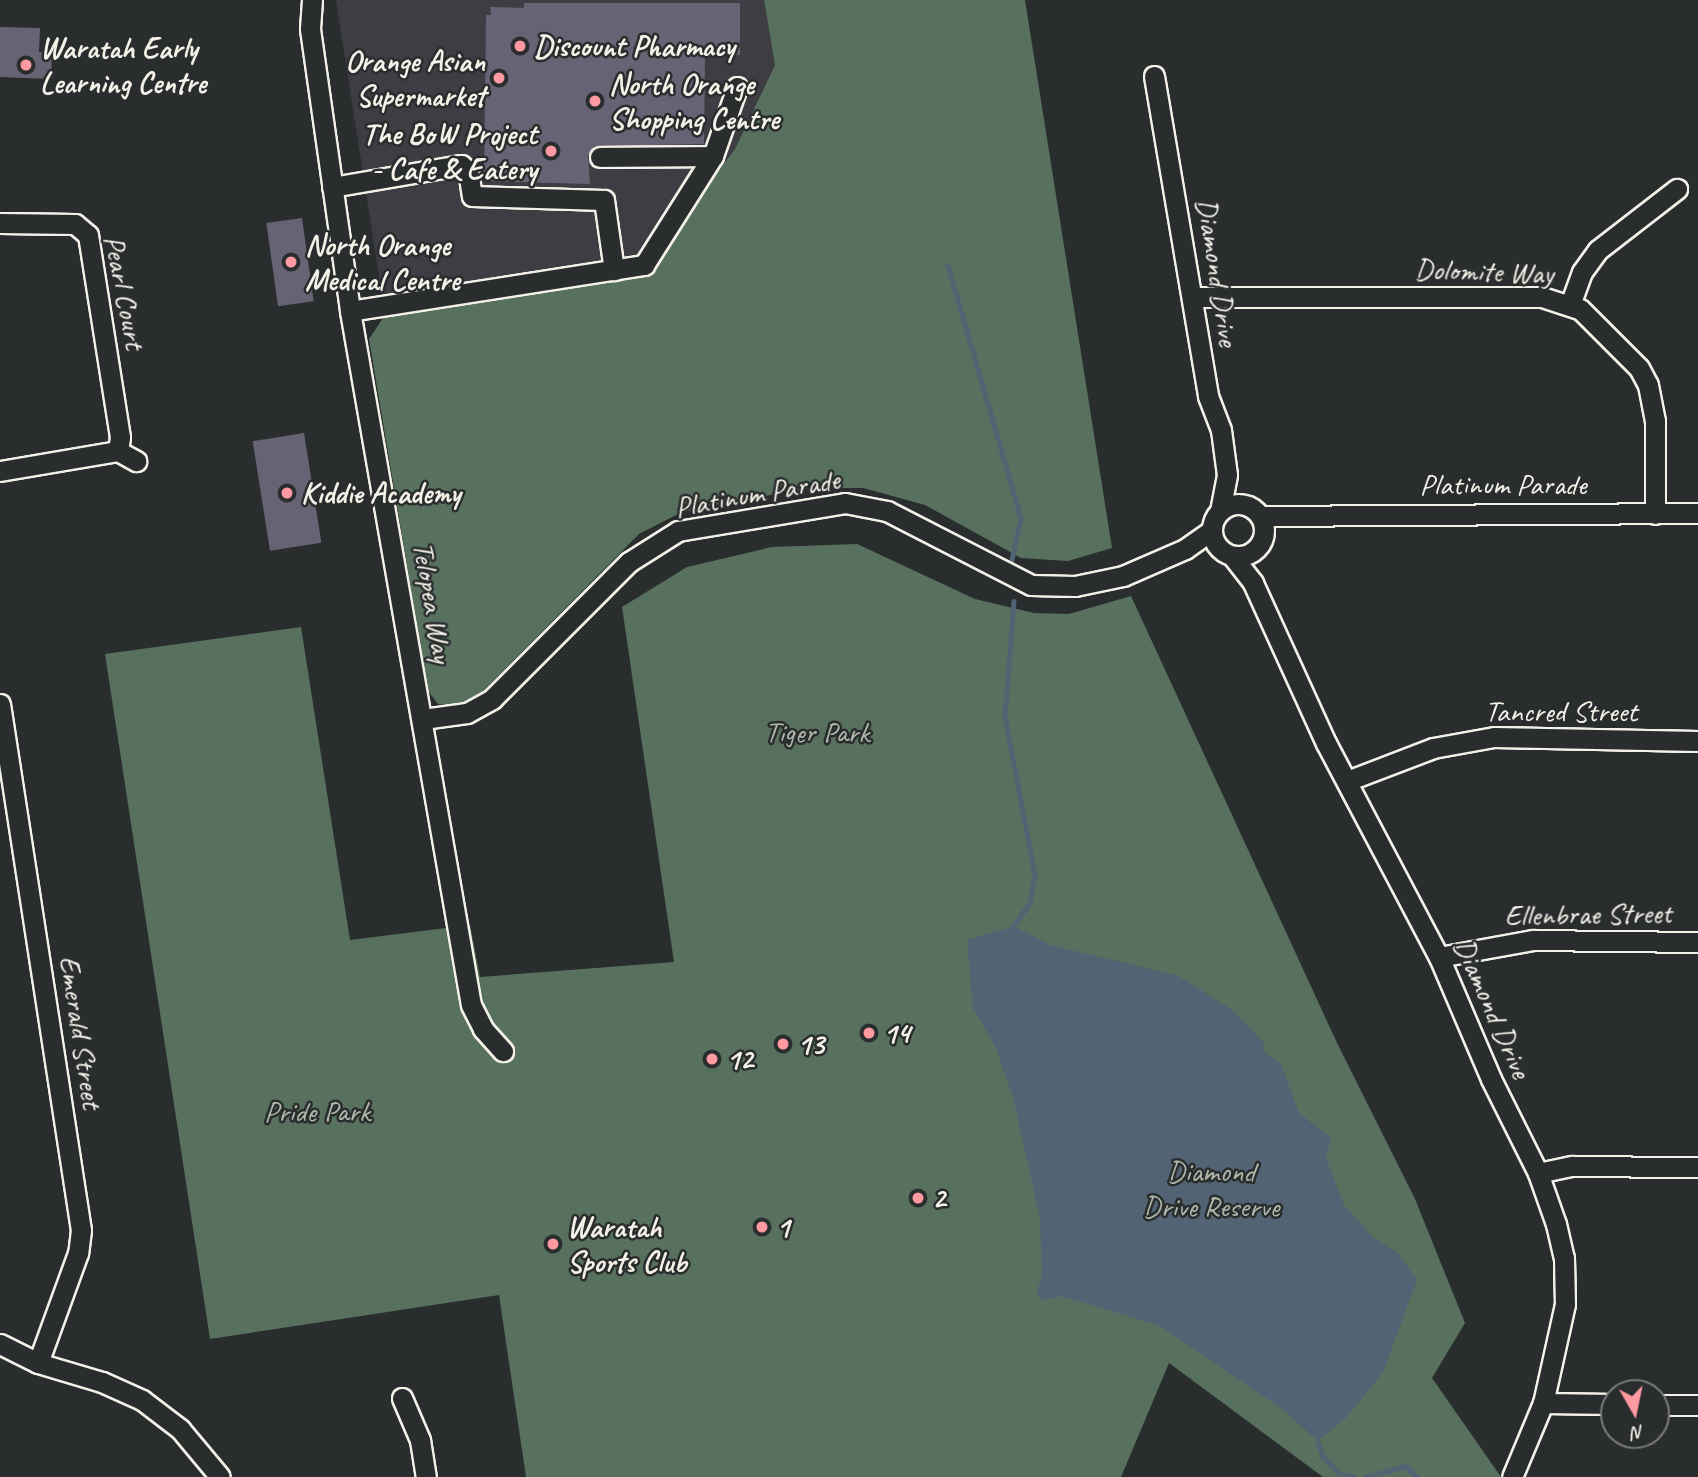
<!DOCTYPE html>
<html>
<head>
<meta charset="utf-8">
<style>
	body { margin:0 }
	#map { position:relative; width:1698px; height:1477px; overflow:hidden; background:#2a2d2e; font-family:Caveat,sans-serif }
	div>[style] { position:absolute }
	.built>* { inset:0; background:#3d3d43 }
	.green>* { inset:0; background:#58715f }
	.water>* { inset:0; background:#526374 }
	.stream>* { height:4.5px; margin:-2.25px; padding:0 2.25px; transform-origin:2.25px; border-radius:2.25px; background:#526374 }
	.building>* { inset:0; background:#686374; transform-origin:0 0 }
	.roads { filter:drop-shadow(2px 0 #f4f1e8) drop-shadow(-2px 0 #f4f1e8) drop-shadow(0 2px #f4f1e8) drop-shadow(0 -2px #f4f1e8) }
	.minor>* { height:19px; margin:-9.5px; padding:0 9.5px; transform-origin:9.5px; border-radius:9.5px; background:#2a2d2e }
	.minor>.ring { margin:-9.5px; padding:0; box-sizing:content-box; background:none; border:19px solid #2a2d2e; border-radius:50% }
	.dots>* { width:19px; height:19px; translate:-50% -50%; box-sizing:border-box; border:4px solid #2a2d2e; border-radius:50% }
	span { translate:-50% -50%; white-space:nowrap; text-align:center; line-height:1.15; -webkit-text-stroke:5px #2a2d2e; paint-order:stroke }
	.poi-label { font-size:30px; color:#f4f1e8; font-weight:700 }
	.left { translate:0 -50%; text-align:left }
	.right { translate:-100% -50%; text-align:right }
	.street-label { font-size:30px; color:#f4f1e8 }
	.park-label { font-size:30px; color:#aeb7aa }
	.north { position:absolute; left:1600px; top:1379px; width:70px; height:70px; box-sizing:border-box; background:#2a2d2e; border:2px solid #7b7b78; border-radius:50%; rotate:171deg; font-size:19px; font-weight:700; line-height:28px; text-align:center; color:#f4f1e8 }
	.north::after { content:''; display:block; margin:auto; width:24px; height:32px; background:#ff9aa2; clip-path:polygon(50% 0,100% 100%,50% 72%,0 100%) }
</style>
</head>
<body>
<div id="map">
	<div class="built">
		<div style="clip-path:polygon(336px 0,764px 0,775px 65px,735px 149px,693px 205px,654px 272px,385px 315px)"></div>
	</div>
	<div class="green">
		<div style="clip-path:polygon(764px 0,1025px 0,1112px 548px,1068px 561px,1021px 558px,925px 505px,863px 488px,810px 488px,708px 506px,680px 513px,639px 534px,473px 701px,457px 706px,438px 704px,428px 691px,369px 339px,385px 315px,655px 271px,693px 205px,735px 149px,775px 65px)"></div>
		<div style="clip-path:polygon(857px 544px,975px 599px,1034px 613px,1069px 614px,1131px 596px,1338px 1045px,1415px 1199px,1465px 1323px,1432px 1378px,1501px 1477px,1323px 1477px,1169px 1363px,1121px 1477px,526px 1477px,499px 1295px,210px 1339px,105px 654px,301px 627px,350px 940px,470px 925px,480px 977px,674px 962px,622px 607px,687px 567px,772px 547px)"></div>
	</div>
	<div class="water">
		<div style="clip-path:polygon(1014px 926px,1050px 945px,1179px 976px,1232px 1010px,1264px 1043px,1263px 1051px,1281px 1064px,1299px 1113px,1331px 1138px,1326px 1158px,1344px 1205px,1373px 1237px,1397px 1252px,1417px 1280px,1383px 1372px,1349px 1415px,1318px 1441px,1282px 1409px,1158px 1325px,1061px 1296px,1042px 1301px,1036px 1294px,1042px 1276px,1040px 1219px,1013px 1097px,995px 1046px,973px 1008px,967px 940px)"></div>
	</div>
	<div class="stream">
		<div style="left:948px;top:265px;width:263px;rotate:73.9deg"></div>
		<div style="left:1021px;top:518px;width:43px;rotate:102.1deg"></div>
		<div style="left:1014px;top:601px;width:116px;rotate:94.4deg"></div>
		<div style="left:1005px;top:717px;width:161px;rotate:79.2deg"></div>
		<div style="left:1035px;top:875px;width:28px;rotate:100deg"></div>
		<div style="left:1030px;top:903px;width:28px;rotate:125deg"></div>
		<div style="left:1318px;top:1441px;width:16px;rotate:72deg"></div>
		<div style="left:1323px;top:1456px;width:25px;rotate:47deg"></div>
		<div style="left:1340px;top:1474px;width:15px;rotate:11deg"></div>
		<div style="left:1365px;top:1477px;width:42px;rotate:-15deg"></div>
		<div style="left:1406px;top:1466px;width:16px;rotate:45deg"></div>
	</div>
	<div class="building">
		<div style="clip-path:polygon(524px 3px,740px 3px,740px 55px,705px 55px,704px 144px,594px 146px,588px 156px,590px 184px,484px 181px,486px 15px,491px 15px,490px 7px,524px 8px)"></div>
		<div style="clip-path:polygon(0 27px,40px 28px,39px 52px,52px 53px,51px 79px,0 77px)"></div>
		<div style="left:302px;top:218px;width:84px;height:36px;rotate:82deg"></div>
		<div style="left:304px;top:433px;width:111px;height:52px;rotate:81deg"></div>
	</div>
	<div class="roads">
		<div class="minor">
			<div style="left:312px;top:0;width:29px;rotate:94deg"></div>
			<div style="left:310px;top:29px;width:285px;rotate:81.9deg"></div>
			<div style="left:350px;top:311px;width:704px;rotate:80.11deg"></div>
			<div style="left:471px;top:1005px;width:27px;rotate:63deg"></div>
			<div style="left:483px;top:1029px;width:30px;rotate:48deg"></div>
			<div style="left:1154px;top:76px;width:325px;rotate:80.4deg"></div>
			<div style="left:1208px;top:396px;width:36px;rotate:69deg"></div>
			<div style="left:1221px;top:430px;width:45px;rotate:82.4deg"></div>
			<div style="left:1227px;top:475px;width:37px;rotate:101deg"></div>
			<div style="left:600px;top:157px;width:113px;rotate:-0.5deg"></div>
			<div style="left:332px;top:187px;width:131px;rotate:-9.7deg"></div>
			<div style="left:461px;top:165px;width:9px;rotate:41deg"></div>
			<div style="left:468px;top:171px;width:25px;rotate:81deg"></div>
			<div style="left:472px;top:196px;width:132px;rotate:1.7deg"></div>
			<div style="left:604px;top:200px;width:71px;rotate:81.9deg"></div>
			<div style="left:0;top:223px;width:75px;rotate:0.8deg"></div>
			<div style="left:75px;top:224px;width:17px;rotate:40deg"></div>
			<div style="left:88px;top:235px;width:205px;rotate:81deg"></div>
			<div style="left:120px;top:437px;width:14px;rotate:98deg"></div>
			<div style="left:1194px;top:297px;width:348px"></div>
			<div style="left:1542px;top:297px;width:40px;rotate:18deg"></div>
			<div style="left:1580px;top:309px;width:83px;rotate:45deg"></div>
			<div style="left:1639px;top:368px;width:19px;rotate:62deg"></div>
			<div style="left:1648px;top:385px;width:37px;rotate:79deg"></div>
			<div style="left:1655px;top:421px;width:93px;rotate:90deg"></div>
			<div style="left:1570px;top:305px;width:35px;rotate:-70deg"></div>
			<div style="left:1582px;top:272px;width:27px;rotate:-54deg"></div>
			<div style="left:1598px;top:250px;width:100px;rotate:-37.7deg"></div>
			<div style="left:350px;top:311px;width:298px;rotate:-8.9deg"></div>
			<div style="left:644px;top:265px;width:129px;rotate:-57.7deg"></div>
			<div style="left:713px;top:156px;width:73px;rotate:-70.8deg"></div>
			<div style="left:0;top:471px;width:120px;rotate:-9.6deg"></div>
			<div style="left:118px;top:451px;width:21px;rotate:29deg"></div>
			<div class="ring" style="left:1212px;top:504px;width:33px;height:33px"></div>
			<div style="left:1261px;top:516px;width:437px;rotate:-0.4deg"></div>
			<div style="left:1233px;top:557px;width:33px;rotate:52deg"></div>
			<div style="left:1253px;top:583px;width:176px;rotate:65.5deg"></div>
			<div style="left:1326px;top:743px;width:242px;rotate:62.2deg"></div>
			<div style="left:1439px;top:957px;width:133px;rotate:66.9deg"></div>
			<div style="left:1491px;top:1079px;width:105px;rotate:63.4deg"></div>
			<div style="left:1538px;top:1173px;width:54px;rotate:70.6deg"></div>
			<div style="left:1556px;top:1224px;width:35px;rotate:77deg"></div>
			<div style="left:1564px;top:1258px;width:46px;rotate:88.8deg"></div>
			<div style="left:1565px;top:1304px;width:101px;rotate:102.5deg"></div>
			<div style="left:1543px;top:1403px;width:80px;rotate:112.7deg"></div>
			<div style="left:0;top:704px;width:532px;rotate:81.25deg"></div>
			<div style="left:81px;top:1230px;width:23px;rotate:97deg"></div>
			<div style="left:78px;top:1253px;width:117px;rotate:110deg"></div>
			<div style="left:423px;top:719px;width:44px;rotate:-7.8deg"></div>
			<div style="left:467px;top:713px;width:29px;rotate:-29deg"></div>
			<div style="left:492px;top:699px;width:194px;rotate:-45deg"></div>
			<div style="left:629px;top:562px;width:58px;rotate:-32.3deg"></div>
			<div style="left:678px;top:531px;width:169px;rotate:-9.5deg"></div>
			<div style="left:845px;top:503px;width:43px;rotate:10.8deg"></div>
			<div style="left:887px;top:511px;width:162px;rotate:27.2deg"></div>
			<div style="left:1031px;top:585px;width:44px;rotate:1.3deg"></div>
			<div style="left:1075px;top:586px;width:49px;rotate:-11.8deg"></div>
			<div style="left:1123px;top:576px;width:68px;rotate:-23.5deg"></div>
			<div style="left:1185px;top:549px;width:33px;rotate:-35deg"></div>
			<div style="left:1347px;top:781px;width:92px;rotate:-21deg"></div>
			<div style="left:1433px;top:748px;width:62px;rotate:-10.2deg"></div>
			<div style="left:1494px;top:737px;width:204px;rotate:1.1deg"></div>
			<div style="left:1439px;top:957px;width:96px;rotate:-10.3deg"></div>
			<div style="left:1533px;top:940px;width:165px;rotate:0.7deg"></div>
			<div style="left:1538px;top:1173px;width:35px;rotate:-12deg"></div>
			<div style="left:1572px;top:1166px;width:126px;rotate:0.5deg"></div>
			<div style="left:0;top:1344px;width:42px;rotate:26.6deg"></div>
			<div style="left:38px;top:1363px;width:67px;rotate:16.5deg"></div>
			<div style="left:102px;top:1382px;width:44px;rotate:24.2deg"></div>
			<div style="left:142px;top:1400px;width:48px;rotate:37.3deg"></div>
			<div style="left:180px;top:1429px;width:62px;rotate:50.2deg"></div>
			<div style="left:402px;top:1398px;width:46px;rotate:66.8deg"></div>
			<div style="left:420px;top:1440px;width:37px;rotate:81deg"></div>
			<div style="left:1543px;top:1403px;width:71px;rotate:0.8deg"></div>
			<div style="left:1656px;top:1405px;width:42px"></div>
		</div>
	</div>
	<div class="dots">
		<div style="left:520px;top:46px;background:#ff9aa2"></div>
		<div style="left:26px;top:65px;background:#ff9aa2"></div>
		<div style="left:499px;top:78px;background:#ff9aa2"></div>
		<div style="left:595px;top:101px;background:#ff9aa2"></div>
		<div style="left:551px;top:151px;background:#ff9aa2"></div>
		<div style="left:291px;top:262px;background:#ff9aa2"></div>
		<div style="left:287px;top:493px;background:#ff9aa2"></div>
		<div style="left:869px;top:1033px;background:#ff9aa2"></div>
		<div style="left:783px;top:1044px;background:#ff9aa2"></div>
		<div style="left:712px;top:1059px;background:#ff9aa2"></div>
		<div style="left:918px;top:1198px;background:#ff9aa2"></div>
		<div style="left:762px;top:1227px;background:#ff9aa2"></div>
		<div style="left:553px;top:1244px;background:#ff9aa2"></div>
	</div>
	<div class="poi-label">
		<span class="left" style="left:534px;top:46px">Discount Pharmacy</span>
		<span class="left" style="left:40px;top:65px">Waratah Early<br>Learning Centre</span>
		<span class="right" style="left:485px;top:78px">Orange Asian<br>Supermarket</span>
		<span class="left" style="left:609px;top:101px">North Orange<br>Shopping Centre</span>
		<span class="right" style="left:537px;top:151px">The BoW Project<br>- Cafe &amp; Eatery</span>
		<span class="left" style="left:305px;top:262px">North Orange<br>Medical Centre</span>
		<span class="left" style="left:301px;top:493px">Kiddie Academy</span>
		<span class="left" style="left:883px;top:1033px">14</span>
		<span class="left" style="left:797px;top:1044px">13</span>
		<span class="left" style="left:726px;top:1059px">12</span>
		<span class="left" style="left:932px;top:1198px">2</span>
		<span class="left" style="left:567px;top:1244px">Waratah<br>Sports Club</span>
		<span class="left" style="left:776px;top:1227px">1</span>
	</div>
	<div class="street-label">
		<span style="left:1484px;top:271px;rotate:2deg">Dolomite Way</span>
		<span style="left:1218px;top:272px;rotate:81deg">Diamond Drive</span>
		<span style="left:125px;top:292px;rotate:79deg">Pearl Court</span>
		<span style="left:1503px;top:484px">Platinum Parade</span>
		<span style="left:757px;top:493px;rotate:-10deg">Platinum Parade</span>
		<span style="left:433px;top:602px;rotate:80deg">Telopea Way</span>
		<span style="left:1561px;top:711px">Tancred Street</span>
		<span style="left:1588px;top:914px;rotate:-1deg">Ellenbrae Street</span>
		<span style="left:1493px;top:1008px;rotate:66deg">Diamond Drive</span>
		<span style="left:81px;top:1032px;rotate:81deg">Emerald Street</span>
	</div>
	<div class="park-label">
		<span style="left:817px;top:732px">Tiger Park</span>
		<span style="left:317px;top:1111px">Pride Park</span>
		<span style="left:1211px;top:1188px">Diamond<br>Drive Reserve</span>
	</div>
	<div class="north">N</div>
</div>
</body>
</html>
